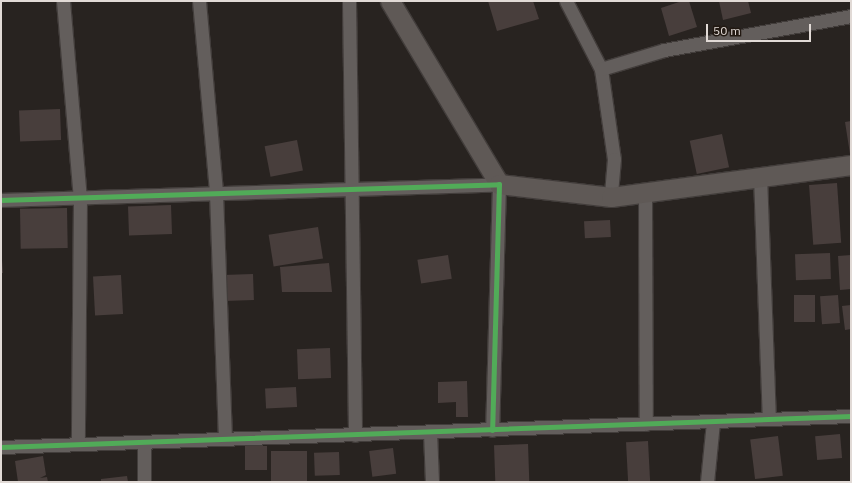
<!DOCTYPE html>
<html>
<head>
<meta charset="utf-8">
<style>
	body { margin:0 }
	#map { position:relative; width:852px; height:483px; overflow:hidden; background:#282320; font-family:"IBM Plex Sans",sans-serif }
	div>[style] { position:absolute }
	.building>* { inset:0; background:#483e3c; transform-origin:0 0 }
	.roads { filter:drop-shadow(1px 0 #423d3b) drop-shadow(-1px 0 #423d3b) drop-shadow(0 1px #423d3b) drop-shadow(0 -1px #423d3b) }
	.street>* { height:13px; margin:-6.5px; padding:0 6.5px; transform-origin:6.5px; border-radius:6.5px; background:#635e5c }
	.secondary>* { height:19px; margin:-9.5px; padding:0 9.5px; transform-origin:9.5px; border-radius:9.5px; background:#5f5956 }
	.cycleway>* { height:5px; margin:-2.5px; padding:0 2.5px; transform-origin:2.5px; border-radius:2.5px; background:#51ab58 }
	span { translate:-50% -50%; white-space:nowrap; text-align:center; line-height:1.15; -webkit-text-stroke:3px #221912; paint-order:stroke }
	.frame { position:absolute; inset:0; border:2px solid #e1dad6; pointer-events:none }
	.scale { position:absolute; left:706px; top:24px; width:105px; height:18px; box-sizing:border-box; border:2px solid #e1dad6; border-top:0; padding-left:5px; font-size:12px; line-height:14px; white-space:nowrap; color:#e1dad6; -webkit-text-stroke:3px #221912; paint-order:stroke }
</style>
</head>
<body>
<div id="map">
	<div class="building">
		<div style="clip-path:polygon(488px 1px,533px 1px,539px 19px,497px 31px)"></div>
		<div style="clip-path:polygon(682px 1px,689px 1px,697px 27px,669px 36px,661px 8px)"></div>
		<div style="clip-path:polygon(719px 1px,748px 1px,751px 13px,723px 20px)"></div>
		<div style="left:60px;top:109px;width:31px;height:41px;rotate:88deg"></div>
		<div style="clip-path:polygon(851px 121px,851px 153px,850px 154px,845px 122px)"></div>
		<div style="left:722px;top:134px;width:34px;height:33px;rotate:78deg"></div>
		<div style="left:297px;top:140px;width:31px;height:33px;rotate:79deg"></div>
		<div style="left:837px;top:183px;width:60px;height:28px;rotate:86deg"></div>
		<div style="left:171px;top:205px;width:29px;height:43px;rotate:88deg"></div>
		<div style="left:67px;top:208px;width:40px;height:47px;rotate:89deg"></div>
		<div style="left:610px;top:220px;width:17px;height:26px;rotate:87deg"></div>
		<div style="left:318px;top:227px;width:32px;height:50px;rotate:81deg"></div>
		<div style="clip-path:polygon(1px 247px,3px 273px,1px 273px)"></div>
		<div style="left:830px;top:253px;width:26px;height:35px;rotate:88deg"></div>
		<div style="left:448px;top:255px;width:24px;height:31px;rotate:81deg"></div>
		<div style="clip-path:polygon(851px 255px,851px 289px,840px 290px,838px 256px)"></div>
		<div style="clip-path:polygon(329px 263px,332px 292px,282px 292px,280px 267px)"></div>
		<div style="left:253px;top:274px;width:26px;height:30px;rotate:88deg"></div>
		<div style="left:121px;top:275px;width:39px;height:28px;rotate:87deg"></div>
		<div style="left:794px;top:295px;width:21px;height:27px"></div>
		<div style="left:838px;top:295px;width:28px;height:18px;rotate:86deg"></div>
		<div style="clip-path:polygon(851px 305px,851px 329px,845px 330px,842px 306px)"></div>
		<div style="left:330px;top:348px;width:30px;height:33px;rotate:88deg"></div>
		<div style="clip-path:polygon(467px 381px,468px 417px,456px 417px,456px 402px,438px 403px,438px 382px)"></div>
		<div style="left:296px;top:387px;width:20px;height:31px;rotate:87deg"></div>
		<div style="left:840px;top:434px;width:24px;height:25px;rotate:85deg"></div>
		<div style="left:778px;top:436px;width:40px;height:28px;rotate:83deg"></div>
		<div style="left:648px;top:441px;width:40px;height:22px;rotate:87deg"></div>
		<div style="left:528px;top:444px;width:38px;height:34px;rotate:88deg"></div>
		<div style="left:267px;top:446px;width:24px;height:22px;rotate:90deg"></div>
		<div style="left:393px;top:448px;width:26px;height:24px;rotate:83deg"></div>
		<div style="left:271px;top:451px;width:36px;height:31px"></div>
		<div style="left:339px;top:452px;width:23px;height:25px;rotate:88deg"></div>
		<div style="clip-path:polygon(43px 456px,46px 475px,40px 478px,47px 477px,48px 482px,18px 482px,15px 461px)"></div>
		<div style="clip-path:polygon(127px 476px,128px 482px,101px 482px,101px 479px)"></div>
	</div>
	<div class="roads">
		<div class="street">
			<div style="left:63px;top:1px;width:198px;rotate:85.1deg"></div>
			<div style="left:80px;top:198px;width:246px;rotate:90.5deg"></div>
			<div style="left:199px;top:1px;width:193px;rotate:84.9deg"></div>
			<div style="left:216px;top:193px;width:246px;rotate:87.9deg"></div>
			<div style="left:349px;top:1px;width:434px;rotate:89.2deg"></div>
			<div style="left:566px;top:1px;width:76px;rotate:62.8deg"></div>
			<div style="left:601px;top:69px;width:91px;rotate:81.8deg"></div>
			<div style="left:614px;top:159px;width:38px;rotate:95deg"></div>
			<div style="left:601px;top:69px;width:66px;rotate:-16.8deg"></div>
			<div style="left:664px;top:50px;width:190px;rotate:-10.3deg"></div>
			<div style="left:760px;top:176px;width:241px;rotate:87.9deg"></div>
			<div style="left:645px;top:193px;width:231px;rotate:89.8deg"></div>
			<div style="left:1px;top:200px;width:498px;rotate:-1.8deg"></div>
			<div style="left:499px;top:184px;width:246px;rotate:91.6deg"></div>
			<div style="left:430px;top:432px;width:50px;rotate:87.7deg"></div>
			<div style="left:144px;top:442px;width:40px;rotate:90deg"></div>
			<div style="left:1px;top:447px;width:851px;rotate:-2.09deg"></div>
			<div style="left:707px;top:482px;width:60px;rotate:-84.3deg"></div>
		</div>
		<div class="secondary">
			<div style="left:390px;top:1px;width:213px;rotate:59.2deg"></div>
			<div style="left:499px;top:184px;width:113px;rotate:6.6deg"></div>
			<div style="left:611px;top:197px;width:242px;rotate:-7.6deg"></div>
		</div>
	</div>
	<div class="cycleway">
		<div style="left:1px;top:200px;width:498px;rotate:-1.8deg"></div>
		<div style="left:499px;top:184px;width:246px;rotate:91.6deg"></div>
		<div style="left:1px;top:447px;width:851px;rotate:-2.09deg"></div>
	</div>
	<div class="frame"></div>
	<div class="scale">50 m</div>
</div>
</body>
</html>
